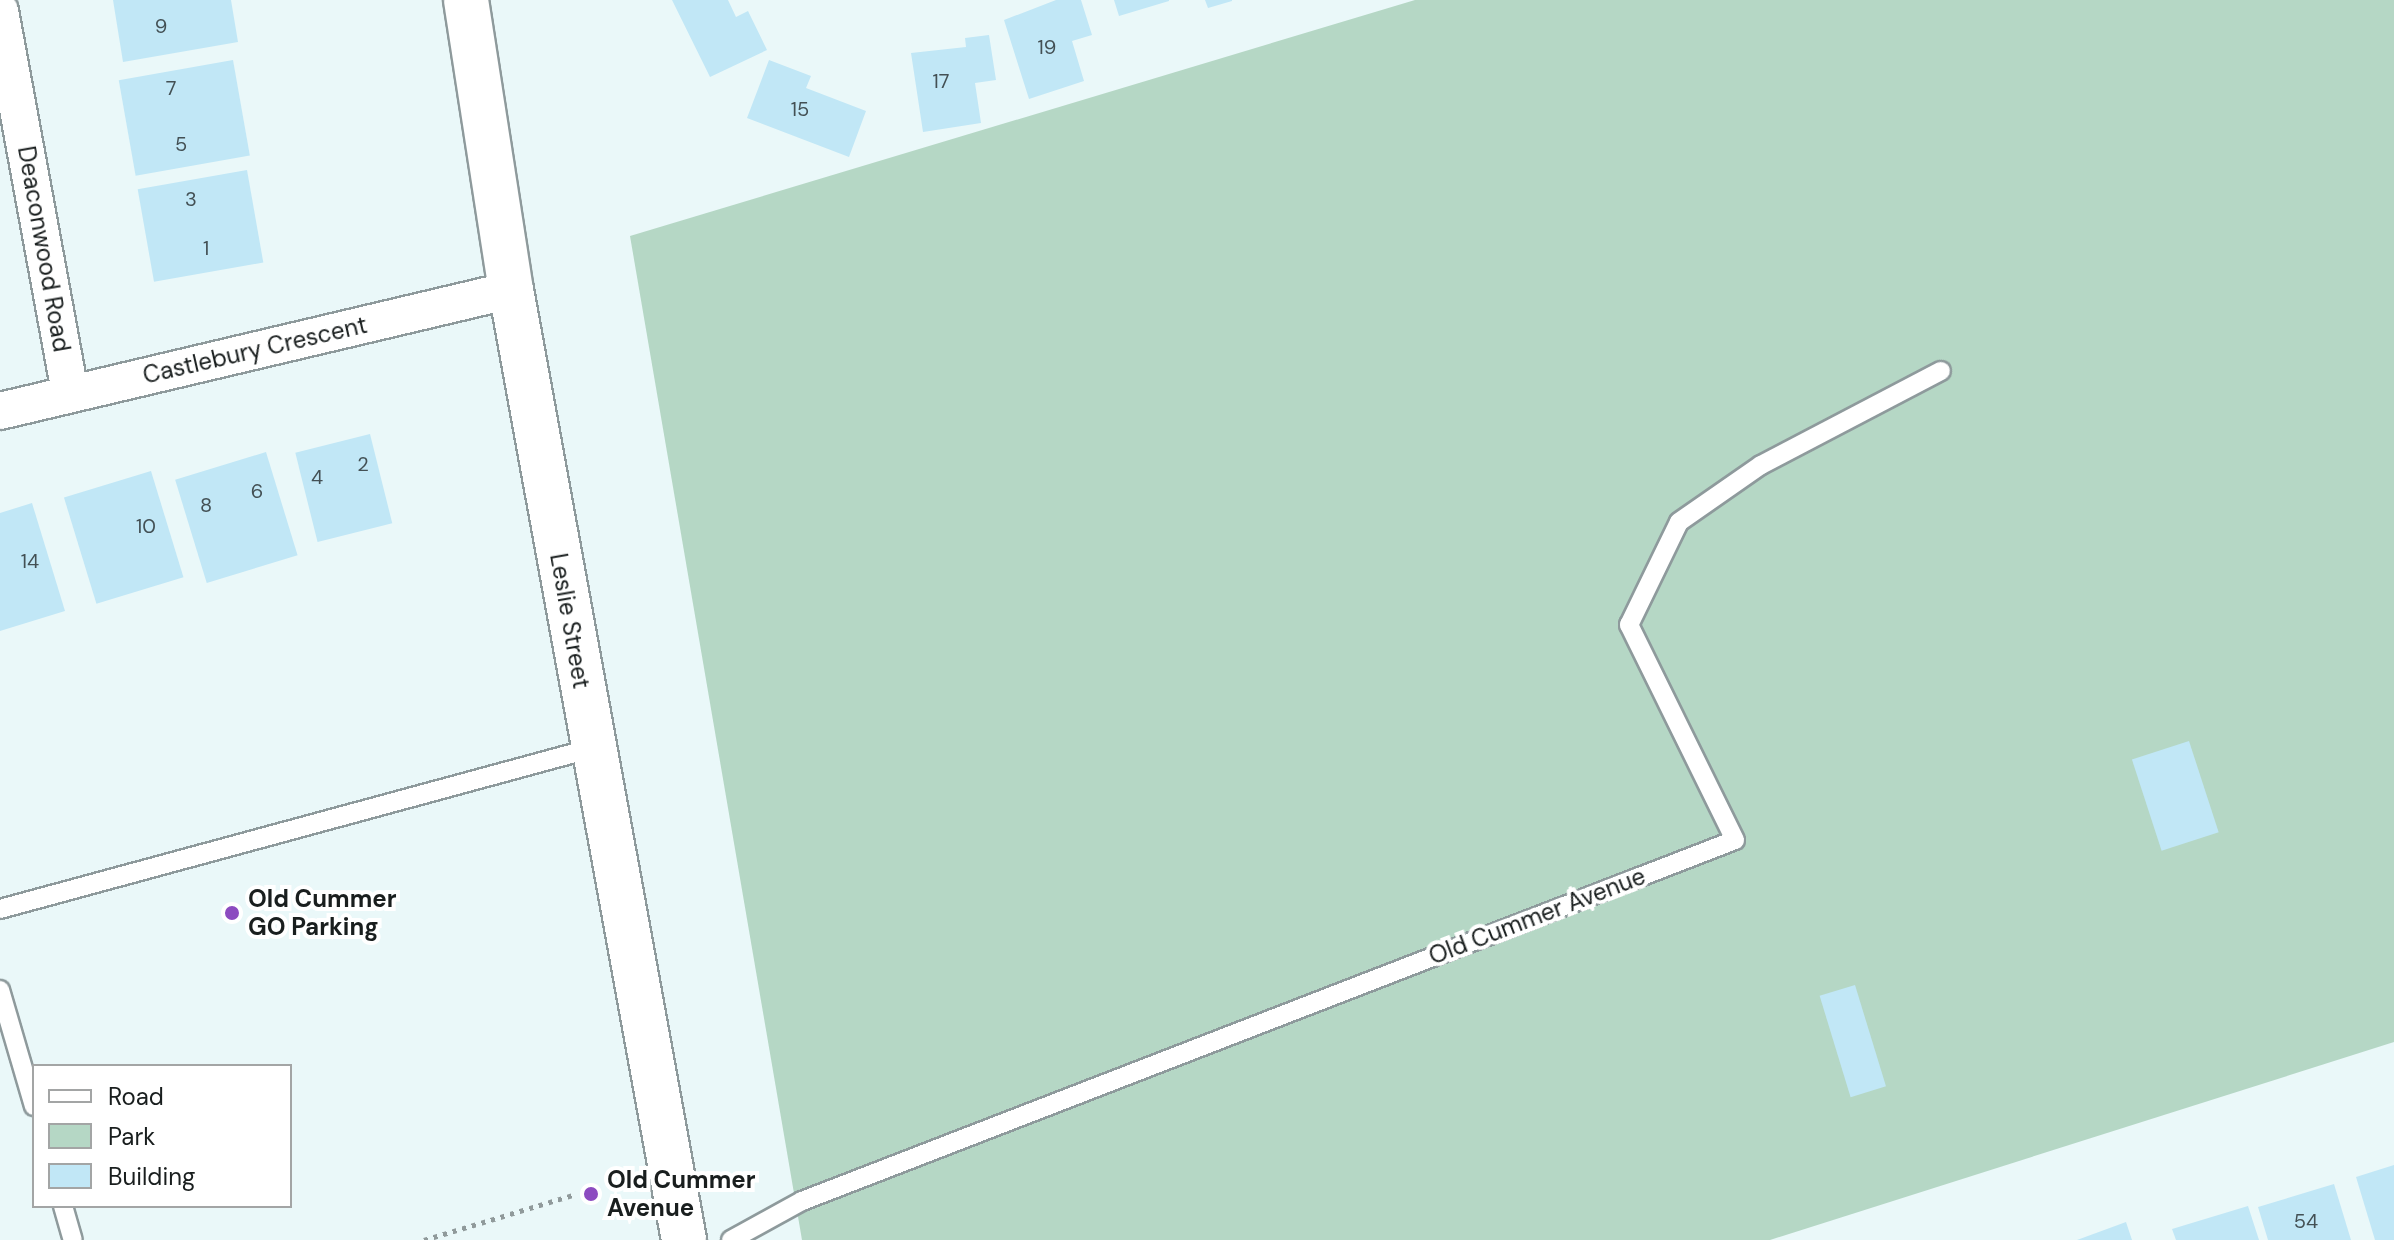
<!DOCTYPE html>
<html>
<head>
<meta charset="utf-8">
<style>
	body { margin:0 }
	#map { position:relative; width:2394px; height:1240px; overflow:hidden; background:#eaf8f9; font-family:"DM Sans",sans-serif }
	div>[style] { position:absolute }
	.green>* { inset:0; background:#b5d7c5 }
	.building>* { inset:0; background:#c1e7f6; transform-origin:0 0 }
	.path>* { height:5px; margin-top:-2.5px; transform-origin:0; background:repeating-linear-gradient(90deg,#909a9b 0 4px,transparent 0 10px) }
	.roads { filter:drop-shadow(2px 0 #8e9a9c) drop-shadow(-2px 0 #8e9a9c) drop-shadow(0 2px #8e9a9c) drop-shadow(0 -2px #8e9a9c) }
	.lane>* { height:18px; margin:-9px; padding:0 9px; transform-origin:9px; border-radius:9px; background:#fff }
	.street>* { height:36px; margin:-18px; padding:0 18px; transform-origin:18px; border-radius:18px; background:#fff }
	.secondary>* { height:44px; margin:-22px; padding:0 22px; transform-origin:22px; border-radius:22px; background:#fff }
	.dots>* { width:22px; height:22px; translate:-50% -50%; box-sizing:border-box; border:4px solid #fff; border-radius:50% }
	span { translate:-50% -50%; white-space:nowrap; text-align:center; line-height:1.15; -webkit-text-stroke:8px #fff; paint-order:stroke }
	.number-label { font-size:20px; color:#435054 }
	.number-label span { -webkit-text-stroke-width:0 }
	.street-label { font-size:24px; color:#191e1e }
	.poi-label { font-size:24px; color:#191e1e; font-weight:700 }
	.left { translate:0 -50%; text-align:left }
	.legend { position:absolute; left:32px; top:1064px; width:260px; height:144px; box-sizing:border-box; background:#fff; border:2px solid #a3a5a5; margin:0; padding:10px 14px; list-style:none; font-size:24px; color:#191e1e }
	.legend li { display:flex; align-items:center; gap:16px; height:40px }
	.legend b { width:40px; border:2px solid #a3a5a5 }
</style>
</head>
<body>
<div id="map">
	<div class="green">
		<div style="clip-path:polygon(1415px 0,2394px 0,2394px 1042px,1770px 1240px,802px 1240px,630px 236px)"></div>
	</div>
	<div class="building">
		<div style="clip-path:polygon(113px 0,231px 0,238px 42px,123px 62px)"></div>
		<div style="clip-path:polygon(672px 0,728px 0,736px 17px,748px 11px,767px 50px,710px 77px)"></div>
		<div style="clip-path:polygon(1056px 0,1081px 0,1092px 35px,1072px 41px,1084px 81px,1029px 99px,1004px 20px)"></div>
		<div style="clip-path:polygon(1114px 0,1169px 0,1169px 1px,1119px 16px)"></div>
		<div style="clip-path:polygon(1205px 0,1232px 0,1232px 1px,1208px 8px)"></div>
		<div style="clip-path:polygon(989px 35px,996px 80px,975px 83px,981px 123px,923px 132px,911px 53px,966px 47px,965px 38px)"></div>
		<div style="left:233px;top:60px;width:97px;height:116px;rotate:80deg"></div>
		<div style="clip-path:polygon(769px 60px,811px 76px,806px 88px,866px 111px,849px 157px,747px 118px)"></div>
		<div style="left:247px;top:170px;width:94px;height:111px;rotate:80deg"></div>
		<div style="left:370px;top:434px;width:92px;height:77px;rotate:76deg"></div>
		<div style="left:266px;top:452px;width:108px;height:95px;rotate:73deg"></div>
		<div style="left:151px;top:471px;width:111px;height:91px;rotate:73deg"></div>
		<div style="clip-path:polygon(32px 503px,65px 611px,0 631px,0 513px)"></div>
		<div style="left:2189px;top:741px;width:96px;height:60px;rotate:72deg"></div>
		<div style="left:1855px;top:985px;width:106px;height:37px;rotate:73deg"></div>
		<div style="clip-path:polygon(2394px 1165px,2394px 1240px,2375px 1240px,2356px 1177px)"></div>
		<div style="clip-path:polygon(2334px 1184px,2351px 1240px,2268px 1240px,2258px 1207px)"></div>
		<div style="clip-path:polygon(2248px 1206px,2259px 1240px,2176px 1240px,2172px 1229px)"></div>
		<div style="clip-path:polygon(2126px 1222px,2132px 1240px,2077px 1240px)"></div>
	</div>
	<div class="path">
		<div style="left:424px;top:1240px;width:156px;rotate:-16.8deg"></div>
	</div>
	<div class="roads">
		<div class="lane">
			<div style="left:0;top:909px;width:614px;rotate:-15.19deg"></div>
			<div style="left:0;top:990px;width:121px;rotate:73.7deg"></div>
			<div style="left:63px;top:1206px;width:35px;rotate:74deg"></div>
			<div style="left:731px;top:1240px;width:81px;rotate:-28.8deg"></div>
			<div style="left:802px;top:1201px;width:1000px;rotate:-21.15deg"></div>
			<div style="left:1735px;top:840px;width:240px;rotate:-116.2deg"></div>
			<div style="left:1629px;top:625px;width:114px;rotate:-64.1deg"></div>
			<div style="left:1679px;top:522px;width:100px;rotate:-34.8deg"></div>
			<div style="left:1761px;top:465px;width:203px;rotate:-27.6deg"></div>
		</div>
		<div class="street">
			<div style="left:0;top:11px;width:388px;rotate:79.6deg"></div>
			<div style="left:0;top:411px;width:525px;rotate:-13.32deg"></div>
		</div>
		<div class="secondary">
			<div style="left:466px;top:0;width:293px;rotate:81.2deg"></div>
			<div style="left:511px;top:290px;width:966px;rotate:79.68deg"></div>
		</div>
	</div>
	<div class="dots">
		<div style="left:232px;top:913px;background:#8c4bc0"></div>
		<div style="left:591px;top:1194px;background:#8c4bc0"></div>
	</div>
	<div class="number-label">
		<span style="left:161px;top:26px">9</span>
		<span style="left:1047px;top:47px">19</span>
		<span style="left:941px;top:81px">17</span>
		<span style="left:171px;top:88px">7</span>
		<span style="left:800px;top:109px">15</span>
		<span style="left:181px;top:144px">5</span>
		<span style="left:191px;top:199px">3</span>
		<span style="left:206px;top:248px">1</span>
		<span style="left:363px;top:464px">2</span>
		<span style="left:317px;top:477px">4</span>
		<span style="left:257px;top:491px">6</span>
		<span style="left:206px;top:505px">8</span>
		<span style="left:146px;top:526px">10</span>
		<span style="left:30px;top:561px">14</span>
		<span style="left:2306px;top:1221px">54</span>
	</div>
	<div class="street-label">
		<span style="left:44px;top:249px;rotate:80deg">Deaconwood Road</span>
		<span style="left:255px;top:350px;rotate:-13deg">Castlebury Crescent</span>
		<span style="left:570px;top:621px;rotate:80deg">Leslie Street</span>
		<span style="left:1537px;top:916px;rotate:-21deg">Old Cummer Avenue</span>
	</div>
	<div class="poi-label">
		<span class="left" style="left:248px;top:913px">Old Cummer<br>GO Parking</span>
		<span class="left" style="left:607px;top:1194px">Old Cummer<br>Avenue</span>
	</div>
	<ul class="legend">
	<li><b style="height:10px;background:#fff"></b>Road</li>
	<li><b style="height:22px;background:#b5d7c5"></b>Park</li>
	<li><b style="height:22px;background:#c1e7f6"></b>Building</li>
	</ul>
</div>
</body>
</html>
